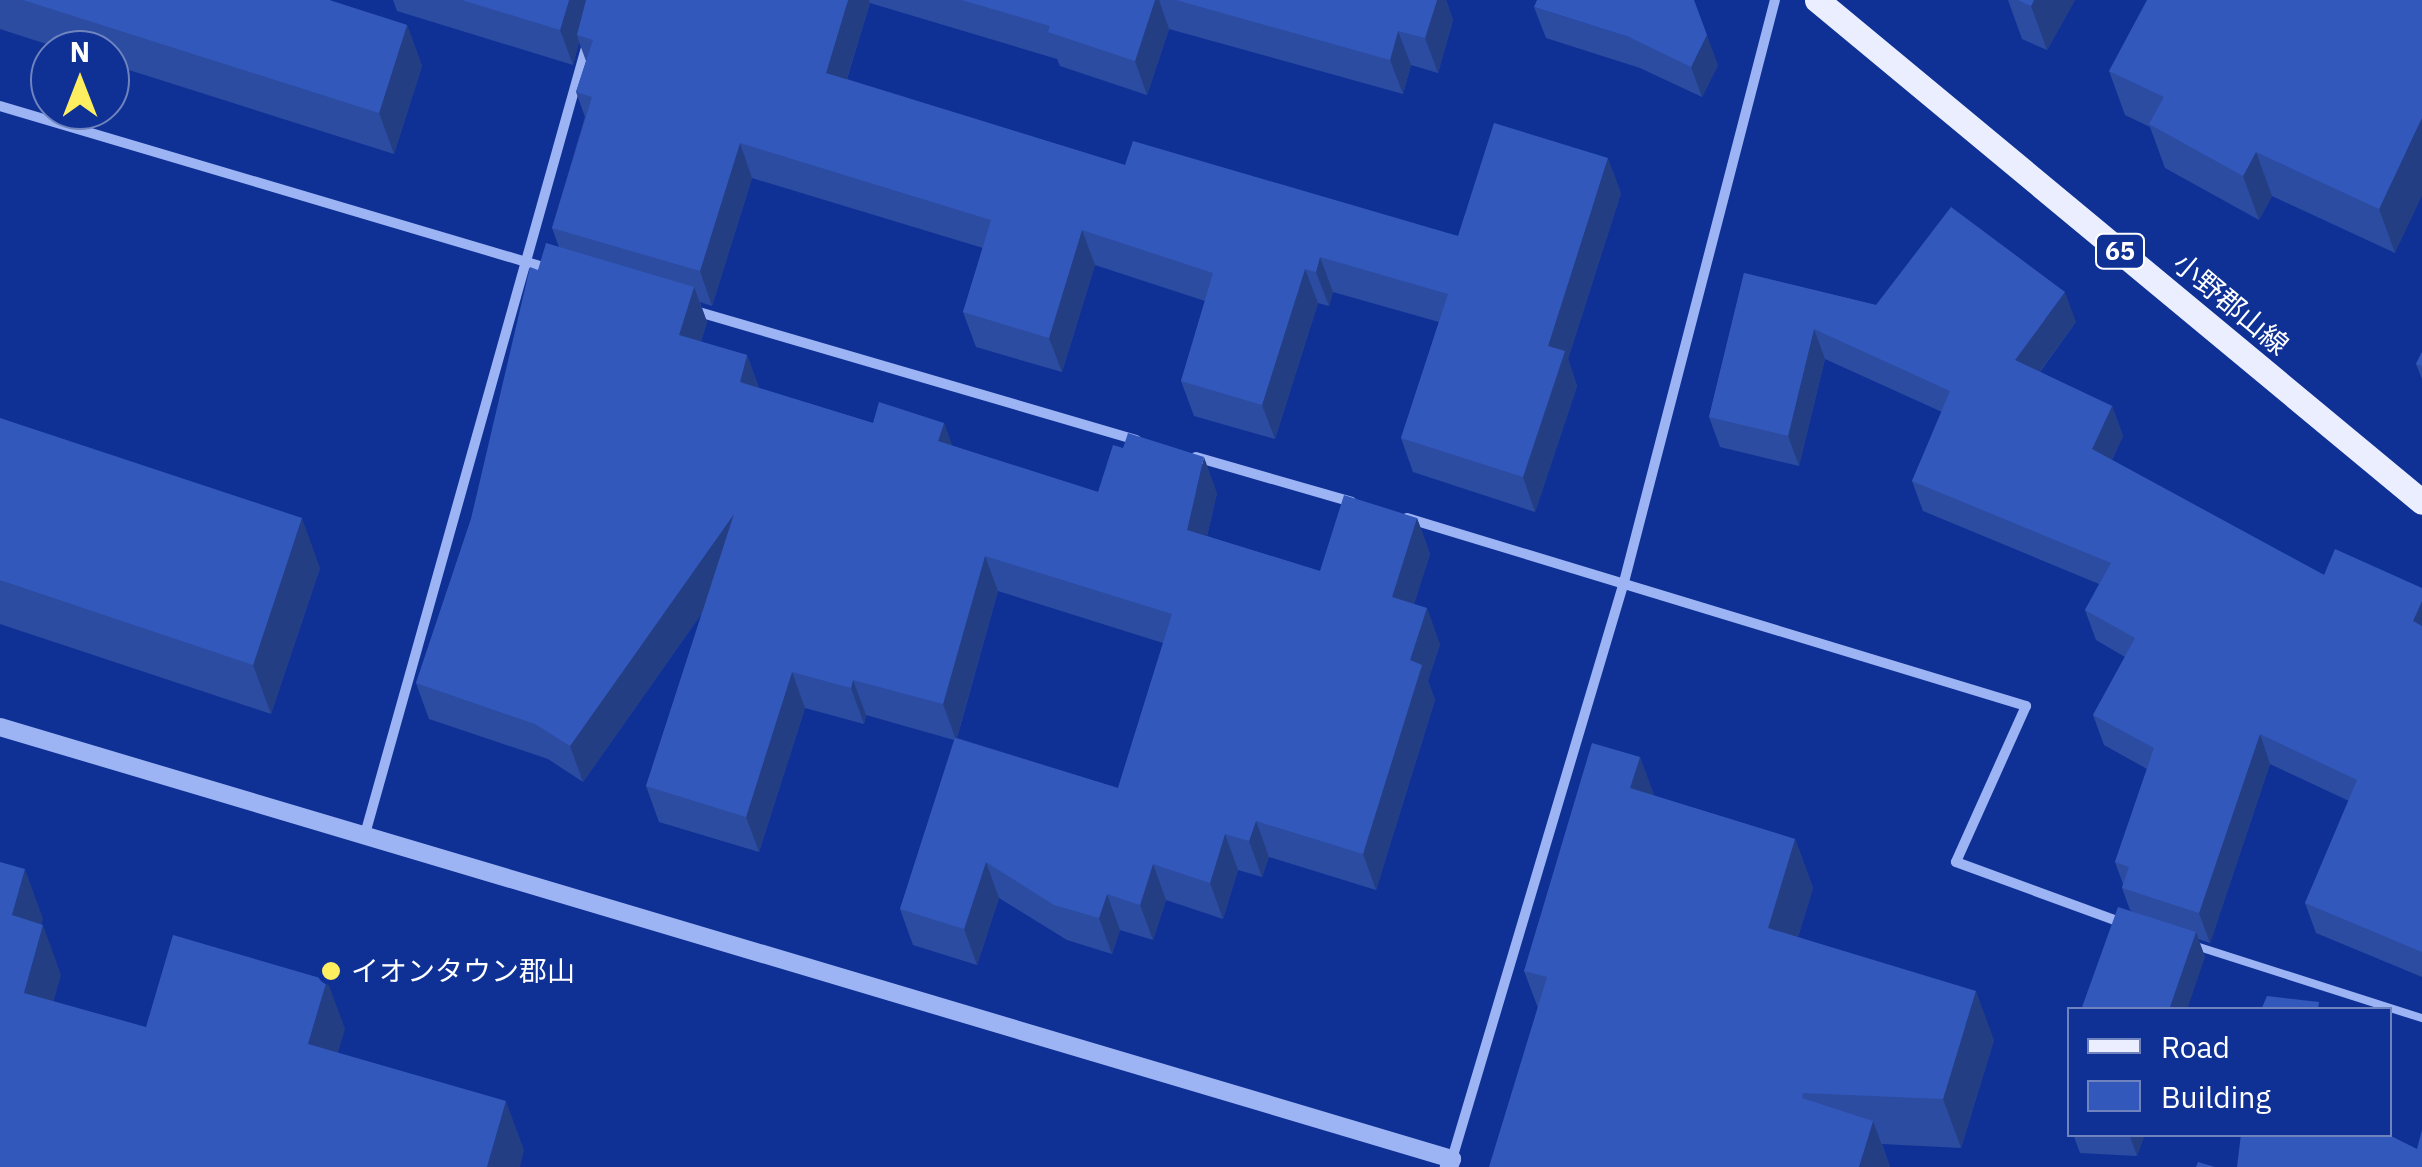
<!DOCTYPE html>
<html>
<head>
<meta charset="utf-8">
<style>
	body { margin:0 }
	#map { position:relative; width:2422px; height:1167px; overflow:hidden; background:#0f3195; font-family:"IBM Plex Sans","Noto Sans JP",sans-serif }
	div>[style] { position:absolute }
	.service>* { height:8px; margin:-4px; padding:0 4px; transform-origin:4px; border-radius:4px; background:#9db4f4 }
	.minor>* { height:10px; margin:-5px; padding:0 5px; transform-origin:5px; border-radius:5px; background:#9db4f4 }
	.tertiary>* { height:18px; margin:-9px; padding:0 9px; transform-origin:9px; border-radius:9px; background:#9db4f4 }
	.primary>* { height:25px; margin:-12.5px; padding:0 12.5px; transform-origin:12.5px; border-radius:12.5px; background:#eaeeff }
	.wall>* { inset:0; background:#2c4ca2 }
	.shaded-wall>* { inset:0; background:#243e84 }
	.building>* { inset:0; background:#3358bc }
	.dots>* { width:28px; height:28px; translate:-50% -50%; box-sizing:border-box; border:5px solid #0f3195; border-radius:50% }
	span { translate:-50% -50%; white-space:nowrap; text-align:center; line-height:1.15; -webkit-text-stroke:8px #0f3195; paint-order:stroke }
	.shield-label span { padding:2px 8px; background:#0f3195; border:2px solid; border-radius:8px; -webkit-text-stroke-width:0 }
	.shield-label { font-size:25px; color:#fff; font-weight:700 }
	.street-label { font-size:28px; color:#fff }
	.poi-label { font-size:28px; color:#fff }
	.left { translate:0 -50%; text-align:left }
	.legend { position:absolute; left:2067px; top:1007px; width:325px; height:130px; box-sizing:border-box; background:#0f3195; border:2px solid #6f83bf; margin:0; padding:12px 18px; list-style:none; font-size:30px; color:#fff }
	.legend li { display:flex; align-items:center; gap:20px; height:50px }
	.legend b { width:50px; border:2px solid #6f83bf }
	.north { position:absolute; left:30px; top:30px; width:100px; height:100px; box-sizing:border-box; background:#0f3195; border:2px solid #6f83bf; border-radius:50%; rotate:0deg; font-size:28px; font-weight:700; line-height:40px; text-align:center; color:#fff }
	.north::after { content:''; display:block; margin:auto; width:35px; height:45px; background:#ffee60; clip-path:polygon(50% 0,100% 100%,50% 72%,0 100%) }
</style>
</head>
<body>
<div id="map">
	<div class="service">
		<div style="left:2196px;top:946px;width:237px;rotate:17.7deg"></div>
	</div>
	<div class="minor">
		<div style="left:0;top:106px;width:574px;rotate:16.51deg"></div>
		<div style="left:692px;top:310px;width:463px;rotate:16.3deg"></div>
		<div style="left:1196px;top:457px;width:162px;rotate:16.1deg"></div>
		<div style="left:1407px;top:518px;width:647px;rotate:16.89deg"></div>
		<div style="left:2026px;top:706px;width:171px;rotate:114.2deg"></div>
		<div style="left:1956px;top:862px;width:175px;rotate:20.1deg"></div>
		<div style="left:365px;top:834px;width:821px;rotate:-74.3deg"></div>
		<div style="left:1452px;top:1159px;width:602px;rotate:-73.4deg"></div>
		<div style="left:1624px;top:582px;width:601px;rotate:-75.46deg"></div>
	</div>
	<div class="tertiary">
		<div style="left:0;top:727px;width:1515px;rotate:16.57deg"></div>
		<div style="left:1452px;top:1159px;width:9px;rotate:111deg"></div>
	</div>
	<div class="primary">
		<div style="left:1817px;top:0;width:786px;rotate:39.68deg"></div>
	</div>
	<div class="wall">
		<div style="clip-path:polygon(0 0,329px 0,407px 25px,422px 66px,394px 154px,110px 64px,110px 50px,65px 50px,0 29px)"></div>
		<div style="clip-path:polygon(evenodd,393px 0,1446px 0,1453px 20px,1438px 73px,1411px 65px,1403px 94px,1169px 29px,1147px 95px,1060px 66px,1057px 59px,870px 3px,847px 79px,1125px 165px,1458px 236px,1621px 193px,1568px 359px,1577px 386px,1535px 512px,1413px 472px,1401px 438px,1439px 322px,1333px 292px,1329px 306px,1318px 303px,1275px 439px,1194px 416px,1181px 381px,1205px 301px,1095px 265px,1062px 372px,976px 347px,963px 312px,983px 248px,752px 178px,712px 306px,700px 302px,707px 322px,701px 342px,747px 355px,759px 388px,873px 423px,944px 423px,952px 446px,1098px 492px,1217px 493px,1207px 536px,1320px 571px,1417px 518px,1430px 554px,1414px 604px,1440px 644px,1428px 681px,1435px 700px,1376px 890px,1269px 857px,1262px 877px,1238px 870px,1223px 919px,1166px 900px,1153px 940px,1120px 930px,1112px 954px,1067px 940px,999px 898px,977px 965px,913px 945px,900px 909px,954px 740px,866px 715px,864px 724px,805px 708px,759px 852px,659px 822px,646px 786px,702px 613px,583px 782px,548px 759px,429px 719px,416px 683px,471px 519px,538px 270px,559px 247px,552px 228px,585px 117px,576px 92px,586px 61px,579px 42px,573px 65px,397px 11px,393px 0,998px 591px,1163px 643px,1118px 788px,957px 738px,998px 591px)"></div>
		<div style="clip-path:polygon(2008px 0,2075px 0,2047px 50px,2022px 39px)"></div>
		<div style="clip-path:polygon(2422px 0,2395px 253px,2272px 196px,2259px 220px,2165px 168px,2150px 127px,2125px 115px,2109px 71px)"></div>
		<div style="clip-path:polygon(1534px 7px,1718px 65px,1702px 97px,1640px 68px,1546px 38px)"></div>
		<div style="clip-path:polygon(1744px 273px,1876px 305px,2076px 322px,2040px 372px,2112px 406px,2123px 436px,2112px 460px,2324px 575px,2422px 588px,2422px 977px,2316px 933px,2305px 903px,2349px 801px,2270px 764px,2210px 943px,2198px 939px,2205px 957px,2130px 910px,2122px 888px,2123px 884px,2115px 862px,2147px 769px,2104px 745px,2093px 715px,2125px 657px,2096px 640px,2085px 610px,2099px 584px,1923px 511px,1912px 481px,1942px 412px,1825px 359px,1799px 466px,1720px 447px,1709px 417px)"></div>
		<div style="clip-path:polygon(2422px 352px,2422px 379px,2416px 364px)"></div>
		<div style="clip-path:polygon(0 418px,320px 568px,271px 714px,0 624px)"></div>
		<div style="clip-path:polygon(1640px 757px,1654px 796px,1795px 839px,1813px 888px,1798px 937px,1994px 1040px,1961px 1148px,1882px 1144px,1890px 1167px,1538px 1008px,1524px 971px)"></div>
		<div style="clip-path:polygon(2073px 1134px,2145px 1134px,2137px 1156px,2080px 1153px)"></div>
	</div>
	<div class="shaded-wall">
		<div style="clip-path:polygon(569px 0,591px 0,577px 35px,579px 42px,573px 65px,560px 30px)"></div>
		<div style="clip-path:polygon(848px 0,869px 0,870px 3px,838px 107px,826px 73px)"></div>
		<div style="clip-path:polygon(1155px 0,1159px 0,1169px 29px,1147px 95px,1135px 61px)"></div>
		<div style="clip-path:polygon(1437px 0,1446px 0,1453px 20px,1438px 73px,1425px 38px)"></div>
		<div style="clip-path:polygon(2034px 0,2075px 0,2047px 50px,2031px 6px)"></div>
		<div style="clip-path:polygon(407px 25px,422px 66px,394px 154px,379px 113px)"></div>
		<div style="clip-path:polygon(1398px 31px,1411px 65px,1403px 94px,1390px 60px)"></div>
		<div style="clip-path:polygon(1707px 35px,1718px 65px,1702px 97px,1691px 67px)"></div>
		<div style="clip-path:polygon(2422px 118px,2422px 196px,2395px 253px,2379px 209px)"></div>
		<div style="clip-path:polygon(740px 143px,752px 178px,712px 306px,700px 271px)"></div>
		<div style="clip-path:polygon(2256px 152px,2272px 196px,2259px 220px,2243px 176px)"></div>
		<div style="clip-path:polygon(1608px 158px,1621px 193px,1568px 359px,1577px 386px,1535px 512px,1523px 477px,1548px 346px)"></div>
		<div style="clip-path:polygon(1082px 230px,1095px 265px,1062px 372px,1049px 338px)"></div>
		<div style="clip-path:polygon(1320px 257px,1333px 292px,1329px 306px,1316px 272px)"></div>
		<div style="clip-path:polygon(1305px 269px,1318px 303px,1275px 439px,1262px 405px)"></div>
		<div style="clip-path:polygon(694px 287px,707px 322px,692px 371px,679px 335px)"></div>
		<div style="clip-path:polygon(2065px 292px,2076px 322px,2026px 390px,2015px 360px)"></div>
		<div style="clip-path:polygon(1814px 329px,1825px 359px,1799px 466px,1788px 436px)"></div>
		<div style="clip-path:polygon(747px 355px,760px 391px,740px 382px)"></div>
		<div style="clip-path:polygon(2112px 406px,2123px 436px,2103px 479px,2092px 449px)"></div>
		<div style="clip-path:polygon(944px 423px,957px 458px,938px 441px)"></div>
		<div style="clip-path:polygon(1204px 457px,1217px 493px,1200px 566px,1187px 530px)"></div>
		<div style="clip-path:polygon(734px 514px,747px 549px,583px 782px,570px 746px)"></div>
		<div style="clip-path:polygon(302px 518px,320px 568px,271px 714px,253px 665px)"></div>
		<div style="clip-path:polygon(1417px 518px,1430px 554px,1405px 633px,1392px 597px)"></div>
		<div style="clip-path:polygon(985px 556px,998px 591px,956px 740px,943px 704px)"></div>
		<div style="clip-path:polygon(2422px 601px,2422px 645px,2413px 621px)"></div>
		<div style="clip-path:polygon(1427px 608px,1440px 644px,1428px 681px,1435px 700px,1376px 890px,1363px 854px,1410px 660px)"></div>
		<div style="clip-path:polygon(792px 672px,805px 708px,759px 852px,746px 817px)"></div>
		<div style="clip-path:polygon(853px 680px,866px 715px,864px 724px,851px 688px)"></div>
		<div style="clip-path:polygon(2260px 734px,2270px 764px,2210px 943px,2199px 913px)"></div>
		<div style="clip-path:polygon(1640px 757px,1658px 805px,1630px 788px)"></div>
		<div style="clip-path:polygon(1256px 821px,1269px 857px,1262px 877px,1249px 841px)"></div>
		<div style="clip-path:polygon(1225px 834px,1238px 870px,1223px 919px,1210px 883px)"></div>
		<div style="clip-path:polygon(1795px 839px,1813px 888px,1786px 976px,1768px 928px)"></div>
		<div style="clip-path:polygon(986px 862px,999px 898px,977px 965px,964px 929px)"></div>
		<div style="clip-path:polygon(1153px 864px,1166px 900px,1153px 940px,1140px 905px)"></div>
		<div style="clip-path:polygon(25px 869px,43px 919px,30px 965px,12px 915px)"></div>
		<div style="clip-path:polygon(1107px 894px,1120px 930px,1112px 954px,1099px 918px)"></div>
		<div style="clip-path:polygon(43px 925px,61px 975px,42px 1042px,24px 993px)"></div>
		<div style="clip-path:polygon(2196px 932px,2205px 957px,2187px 1010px,2169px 1010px)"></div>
		<div style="clip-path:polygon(327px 980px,345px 1029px,326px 1093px,308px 1044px)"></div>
		<div style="clip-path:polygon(1976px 991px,1994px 1040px,1961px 1148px,1943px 1099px)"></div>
		<div style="clip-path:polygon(506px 1101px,524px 1150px,520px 1167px,487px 1167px)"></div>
		<div style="clip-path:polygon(1873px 1121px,1890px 1167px,1859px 1167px)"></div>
		<div style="clip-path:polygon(2129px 1134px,2145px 1134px,2137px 1156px)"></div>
	</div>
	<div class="building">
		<div style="clip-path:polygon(23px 0,329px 0,407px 25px,379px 113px)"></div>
		<div style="clip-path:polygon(462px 0,569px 0,560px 30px)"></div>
		<div style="clip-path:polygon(586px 0,848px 0,826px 73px,1125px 165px,1133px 141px,1458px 236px,1494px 123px,1608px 158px,1548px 346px,1565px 351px,1523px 477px,1401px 438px,1448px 294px,1320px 257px,1316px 272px,1305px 269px,1262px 405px,1181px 381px,1213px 273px,1082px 230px,1049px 338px,963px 312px,991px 220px,740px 143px,700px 271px,552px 228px,592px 97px,576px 92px,593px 40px,577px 35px)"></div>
		<div style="clip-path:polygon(962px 0,1155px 0,1135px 61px,1048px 32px,1050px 26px)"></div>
		<div style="clip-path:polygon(1176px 0,1437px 0,1425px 38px,1398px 31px,1390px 60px)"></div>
		<div style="clip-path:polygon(1537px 0,1694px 0,1707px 35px,1691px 67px,1629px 37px,1534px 7px)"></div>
		<div style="clip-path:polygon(2018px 0,2034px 0,2031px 6px)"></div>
		<div style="clip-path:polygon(2147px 0,2422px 0,2422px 118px,2379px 209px,2256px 152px,2243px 176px,2149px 124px,2164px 97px,2109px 71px)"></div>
		<div style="clip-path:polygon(1951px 207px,2065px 292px,2015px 360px,2112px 406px,2092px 449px,2324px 575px,2335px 549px,2422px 588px,2422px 601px,2413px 621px,2422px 626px,2422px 952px,2305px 903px,2357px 780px,2260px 734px,2199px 913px,2122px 888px,2129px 867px,2115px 862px,2154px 748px,2093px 715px,2135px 638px,2085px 610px,2111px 563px,1912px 481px,1950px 391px,1814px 329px,1788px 436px,1709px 417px,1744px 273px,1876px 305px)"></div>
		<div style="clip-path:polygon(546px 243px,694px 287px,679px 335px,747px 355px,740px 382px,873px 423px,879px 402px,944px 423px,938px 441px,1098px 492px,1113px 445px,1123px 448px,1128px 433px,1204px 457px,1187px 530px,1320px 571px,1344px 495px,1417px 518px,1392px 597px,1427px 608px,1410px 660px,1422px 665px,1363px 854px,1256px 821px,1249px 841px,1225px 834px,1210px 883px,1153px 864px,1140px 905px,1107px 894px,1099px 918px,1054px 905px,986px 862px,964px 929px,900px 909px,955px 738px,1118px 788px,1172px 614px,985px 556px,943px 704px,853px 680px,851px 688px,792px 672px,746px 817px,646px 786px,734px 514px,570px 746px,535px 724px,416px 683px,471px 519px,530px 267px,538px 270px)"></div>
		<div style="clip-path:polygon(2422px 352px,2422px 366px,2416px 364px)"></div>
		<div style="clip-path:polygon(0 418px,302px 518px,253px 665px,0 580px)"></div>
		<div style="clip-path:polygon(1592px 743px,1640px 757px,1630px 788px,1795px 839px,1768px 928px,1976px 991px,1943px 1099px,1803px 1093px,1802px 1098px,1873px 1121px,1859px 1167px,1489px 1167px,1547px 977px,1524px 971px)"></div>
		<div style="clip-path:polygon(0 862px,25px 869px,12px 915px,43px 925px,24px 993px,146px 1027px,173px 935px,327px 980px,308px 1044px,506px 1101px,487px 1167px,0 1167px)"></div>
		<div style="clip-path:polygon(2118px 907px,2196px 932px,2169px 1010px,2081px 1010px)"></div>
		<div style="clip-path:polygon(2267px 996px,2319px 1002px,2318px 1010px,2261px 1010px)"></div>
		<div style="clip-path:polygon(2422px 1130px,2422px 1167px,2237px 1167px,2241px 1134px,2387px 1134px,2417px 1149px)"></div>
		<div style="clip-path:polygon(2198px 1162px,2215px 1167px,2196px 1167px)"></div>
	</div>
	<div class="dots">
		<div style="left:331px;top:971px;background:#ffee60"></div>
	</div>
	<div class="shield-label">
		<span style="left:2120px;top:251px">65</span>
	</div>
	<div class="street-label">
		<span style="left:2231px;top:304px;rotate:40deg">小野郡山線</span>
	</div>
	<div class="poi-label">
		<span class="left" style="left:351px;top:971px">イオンタウン郡山</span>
	</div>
	<ul class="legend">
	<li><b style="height:12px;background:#eaeeff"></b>Road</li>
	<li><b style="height:28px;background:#3358bc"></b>Building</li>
	</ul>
	<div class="north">N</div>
</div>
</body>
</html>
